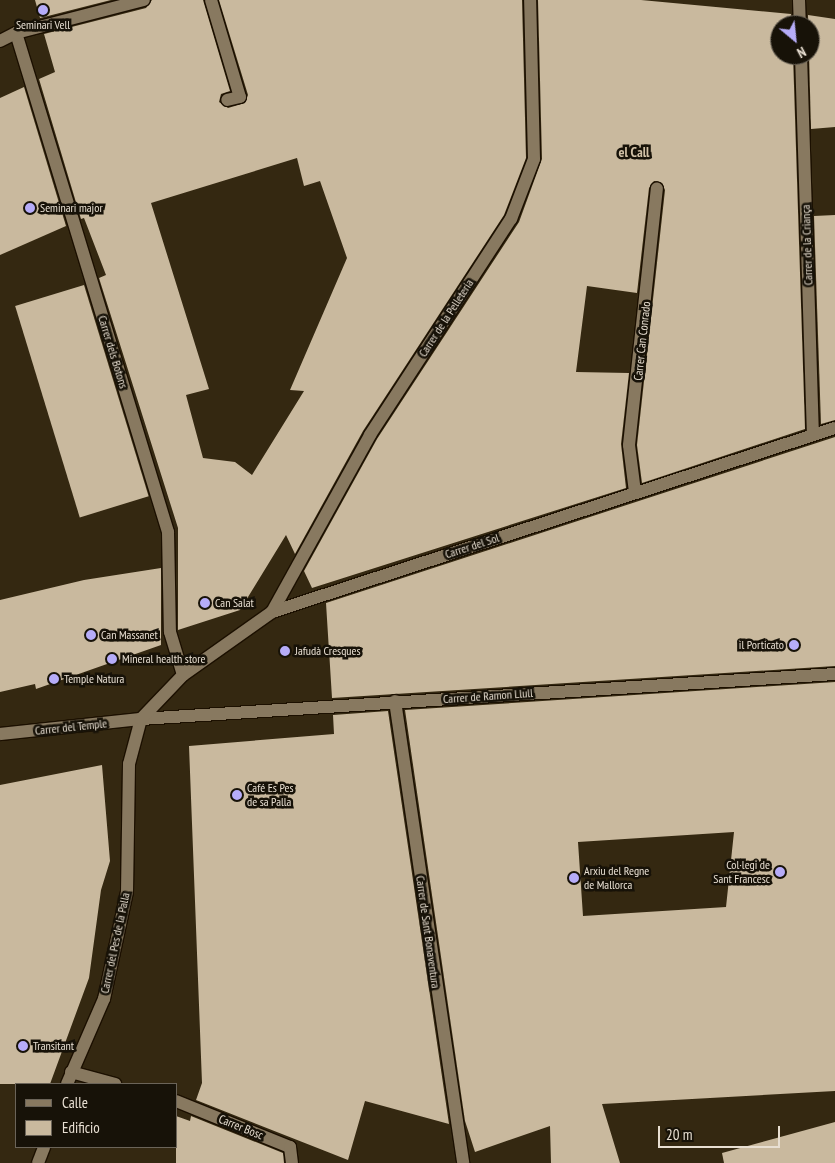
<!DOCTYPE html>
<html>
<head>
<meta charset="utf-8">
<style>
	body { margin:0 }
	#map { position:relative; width:835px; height:1163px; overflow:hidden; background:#342811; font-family:"PT Sans Narrow",sans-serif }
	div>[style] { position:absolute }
	.building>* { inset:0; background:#c9b99e; transform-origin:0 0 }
	.roads { filter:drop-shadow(1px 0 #1c1000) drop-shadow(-1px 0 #1c1000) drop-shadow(0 1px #1c1000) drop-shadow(0 -1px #1c1000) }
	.street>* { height:12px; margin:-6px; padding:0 6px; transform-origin:6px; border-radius:6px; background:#887960 }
	.dots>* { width:14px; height:14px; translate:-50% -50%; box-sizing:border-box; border:2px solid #171208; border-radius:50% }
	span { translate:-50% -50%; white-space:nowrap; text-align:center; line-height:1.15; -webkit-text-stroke:5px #171208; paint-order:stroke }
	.poi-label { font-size:12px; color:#e8dfd2 }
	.left { translate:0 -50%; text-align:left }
	.right { translate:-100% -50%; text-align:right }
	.street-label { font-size:12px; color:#e8dfd2 }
	.neighbourhood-label { font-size:14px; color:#d1c1a6; font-weight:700 }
	.legend { position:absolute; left:15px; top:1083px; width:162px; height:65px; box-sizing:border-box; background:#171208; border:1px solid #6b6459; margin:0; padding:6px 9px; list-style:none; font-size:15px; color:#e8dfd2 }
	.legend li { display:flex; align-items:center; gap:10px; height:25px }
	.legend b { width:25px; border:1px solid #6b6459 }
	.north { position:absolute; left:770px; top:15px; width:50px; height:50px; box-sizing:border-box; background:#171208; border:1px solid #6b6459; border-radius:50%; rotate:152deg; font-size:14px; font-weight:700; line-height:20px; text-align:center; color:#e8dfd2 }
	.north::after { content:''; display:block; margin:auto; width:18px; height:22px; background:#b6acf8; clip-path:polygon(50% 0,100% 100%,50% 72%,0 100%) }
	.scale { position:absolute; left:658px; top:1126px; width:122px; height:22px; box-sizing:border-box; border:2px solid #e8dfd2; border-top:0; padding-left:6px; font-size:15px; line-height:18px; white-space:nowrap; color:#e8dfd2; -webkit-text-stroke:4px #171208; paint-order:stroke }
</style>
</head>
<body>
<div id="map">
	<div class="building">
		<div style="clip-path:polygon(35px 0,111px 0,40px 18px)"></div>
		<div style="clip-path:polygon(evenodd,152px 0,203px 0,230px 91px,221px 94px,219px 102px,228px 108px,245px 103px,248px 95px,219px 0,522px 0,526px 158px,504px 215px,363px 431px,295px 554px,286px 535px,240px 610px,178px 630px,178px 528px,99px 278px,106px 275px,84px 218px,81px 219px,39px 79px,55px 72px,44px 34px,146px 8px,152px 0,297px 158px,304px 186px,320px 181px,347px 258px,290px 390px,304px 391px,252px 475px,235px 462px,203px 458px,186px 395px,209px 389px,151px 203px,297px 158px)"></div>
		<div style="clip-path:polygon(538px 0,641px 0,791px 14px,792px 25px,780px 25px,780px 55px,793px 55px,805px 429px,642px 483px,637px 445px,665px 190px,662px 183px,654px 181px,649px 188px,637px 293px,587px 286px,576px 372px,629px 373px,621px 444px,626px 488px,312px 588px,304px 571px,377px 439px,519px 222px,542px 159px)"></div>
		<div style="clip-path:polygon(808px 15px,835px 19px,835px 127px,811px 129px)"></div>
		<div style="clip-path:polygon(24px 87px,66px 226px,0 255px,0 98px)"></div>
		<div style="clip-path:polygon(835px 215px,835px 420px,821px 424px,814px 216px)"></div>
		<div style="left:84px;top:285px;width:221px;height:72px;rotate:73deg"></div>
		<div style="clip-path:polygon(835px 437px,835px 666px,332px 698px,326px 603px)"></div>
		<div style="clip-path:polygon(161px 568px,161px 645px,36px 689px,35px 684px,0 692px,0 600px,84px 580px)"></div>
		<div style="clip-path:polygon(evenodd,835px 682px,835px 1091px,602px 1104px,620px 1163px,551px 1163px,550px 1126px,475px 1152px,465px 1121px,405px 710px,835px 682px,734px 832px,726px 907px,583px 916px,578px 842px,734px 832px)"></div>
		<div style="clip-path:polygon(388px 711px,449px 1124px,365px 1101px,348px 1160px,196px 1100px,202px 1083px,189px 746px,334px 734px,333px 715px)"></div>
		<div style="clip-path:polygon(102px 765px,110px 861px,101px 890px,89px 978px,50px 1084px,0 1084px,0 785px)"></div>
		<div style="clip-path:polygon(176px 1116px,190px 1121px,191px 1116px,283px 1153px,284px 1163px,176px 1163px)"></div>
		<div style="clip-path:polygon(835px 1122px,835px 1163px,724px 1163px,722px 1153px)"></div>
	</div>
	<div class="roads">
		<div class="street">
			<div style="left:211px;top:0;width:101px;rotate:73.4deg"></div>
			<div style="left:240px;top:97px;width:13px;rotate:167deg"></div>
			<div style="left:799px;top:0;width:25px;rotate:88deg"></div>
			<div style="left:16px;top:33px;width:522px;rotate:73.06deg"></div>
			<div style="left:168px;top:532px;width:100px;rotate:88.9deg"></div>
			<div style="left:170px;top:632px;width:45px;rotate:73.2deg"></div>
			<div style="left:0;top:41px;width:18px;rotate:-27deg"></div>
			<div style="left:16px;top:33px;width:132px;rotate:-14.5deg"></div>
			<div style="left:801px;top:55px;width:379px;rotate:88.2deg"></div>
			<div style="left:635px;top:492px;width:47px;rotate:-97.3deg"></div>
			<div style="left:629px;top:445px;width:258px;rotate:-83.8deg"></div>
			<div style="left:272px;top:612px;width:202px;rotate:-61deg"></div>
			<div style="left:370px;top:435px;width:258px;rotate:-56.9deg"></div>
			<div style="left:511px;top:219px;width:64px;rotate:-69deg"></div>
			<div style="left:534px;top:159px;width:159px;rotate:-91.4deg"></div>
			<div style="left:395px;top:701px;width:467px;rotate:81.6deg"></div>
			<div style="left:0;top:734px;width:142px;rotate:-6.1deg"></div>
			<div style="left:141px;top:719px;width:695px;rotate:-3.71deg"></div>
			<div style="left:71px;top:1072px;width:46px;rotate:15.3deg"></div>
			<div style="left:67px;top:1084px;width:93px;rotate:-66.5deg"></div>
			<div style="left:104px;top:999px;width:109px;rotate:-77.9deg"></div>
			<div style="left:127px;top:892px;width:128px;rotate:-89.1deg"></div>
			<div style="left:129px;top:764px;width:47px;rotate:-75.1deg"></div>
			<div style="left:141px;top:719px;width:61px;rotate:-46.3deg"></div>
			<div style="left:183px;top:675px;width:109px;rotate:-35.3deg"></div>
			<div style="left:272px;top:612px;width:592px;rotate:-18.1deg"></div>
			<div style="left:176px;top:1101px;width:123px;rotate:22deg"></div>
			<div style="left:290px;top:1147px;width:16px;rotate:83deg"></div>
			<div style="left:38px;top:1163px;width:17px;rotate:-69deg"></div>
		</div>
	</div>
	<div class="dots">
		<div style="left:43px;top:10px;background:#b6acf8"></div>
		<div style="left:30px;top:208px;background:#b6acf8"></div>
		<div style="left:205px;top:603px;background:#b6acf8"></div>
		<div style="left:91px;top:635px;background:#b6acf8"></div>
		<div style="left:794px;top:645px;background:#b6acf8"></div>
		<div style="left:285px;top:651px;background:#b6acf8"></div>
		<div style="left:112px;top:659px;background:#b6acf8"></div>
		<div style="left:54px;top:679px;background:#b6acf8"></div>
		<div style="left:237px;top:795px;background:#b6acf8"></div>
		<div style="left:780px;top:872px;background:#b6acf8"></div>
		<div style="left:574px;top:878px;background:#b6acf8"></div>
		<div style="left:23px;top:1046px;background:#b6acf8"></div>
	</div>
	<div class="poi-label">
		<span style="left:43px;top:25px">Seminari Vell</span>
		<span class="left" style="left:40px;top:208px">Seminari major</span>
		<span class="left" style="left:215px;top:603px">Can Salat</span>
		<span class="left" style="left:101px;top:635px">Can Massanet</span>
		<span class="right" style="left:784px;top:645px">il Porticato</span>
		<span class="left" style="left:295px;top:651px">Jafudà Cresques</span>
		<span class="left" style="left:122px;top:659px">Mineral health store</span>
		<span class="left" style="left:64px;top:679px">Temple Natura</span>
		<span class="left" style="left:247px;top:795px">Café Es Pes<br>de sa Palla</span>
		<span class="right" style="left:770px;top:872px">Col·legi de<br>Sant Francesc</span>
		<span class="left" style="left:584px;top:878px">Arxiu del Regne<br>de Mallorca</span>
		<span class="left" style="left:33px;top:1046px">Transitant</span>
	</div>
	<div class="street-label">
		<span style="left:807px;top:245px;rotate:-92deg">Carrer de la Criança</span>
		<span style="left:446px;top:318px;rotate:-57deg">Carrer de la Pelleteria</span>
		<span style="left:642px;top:341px;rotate:-84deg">Carrer Can Conrado</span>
		<span style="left:113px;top:352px;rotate:73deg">Carrer dels Botons</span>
		<span style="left:472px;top:546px;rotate:-18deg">Carrer del Sol</span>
		<span style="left:488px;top:696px;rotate:-4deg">Carrer de Ramon Llull</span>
		<span style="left:71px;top:727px;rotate:-6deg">Carrer del Temple</span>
		<span style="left:428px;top:932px;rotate:82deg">Carrer de Sant Bonaventura</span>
		<span style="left:115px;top:943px;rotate:-78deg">Carrer del Pes de la Palla</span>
		<span style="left:241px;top:1127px;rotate:22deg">Carrer Bosc</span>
	</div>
	<div class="neighbourhood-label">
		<span style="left:634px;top:152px">el Call</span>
	</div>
	<ul class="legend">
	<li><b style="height:6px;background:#887960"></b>Calle</li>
	<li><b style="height:14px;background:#c9b99e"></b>Edificio</li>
	</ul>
	<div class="north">N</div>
	<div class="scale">20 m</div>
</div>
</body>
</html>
